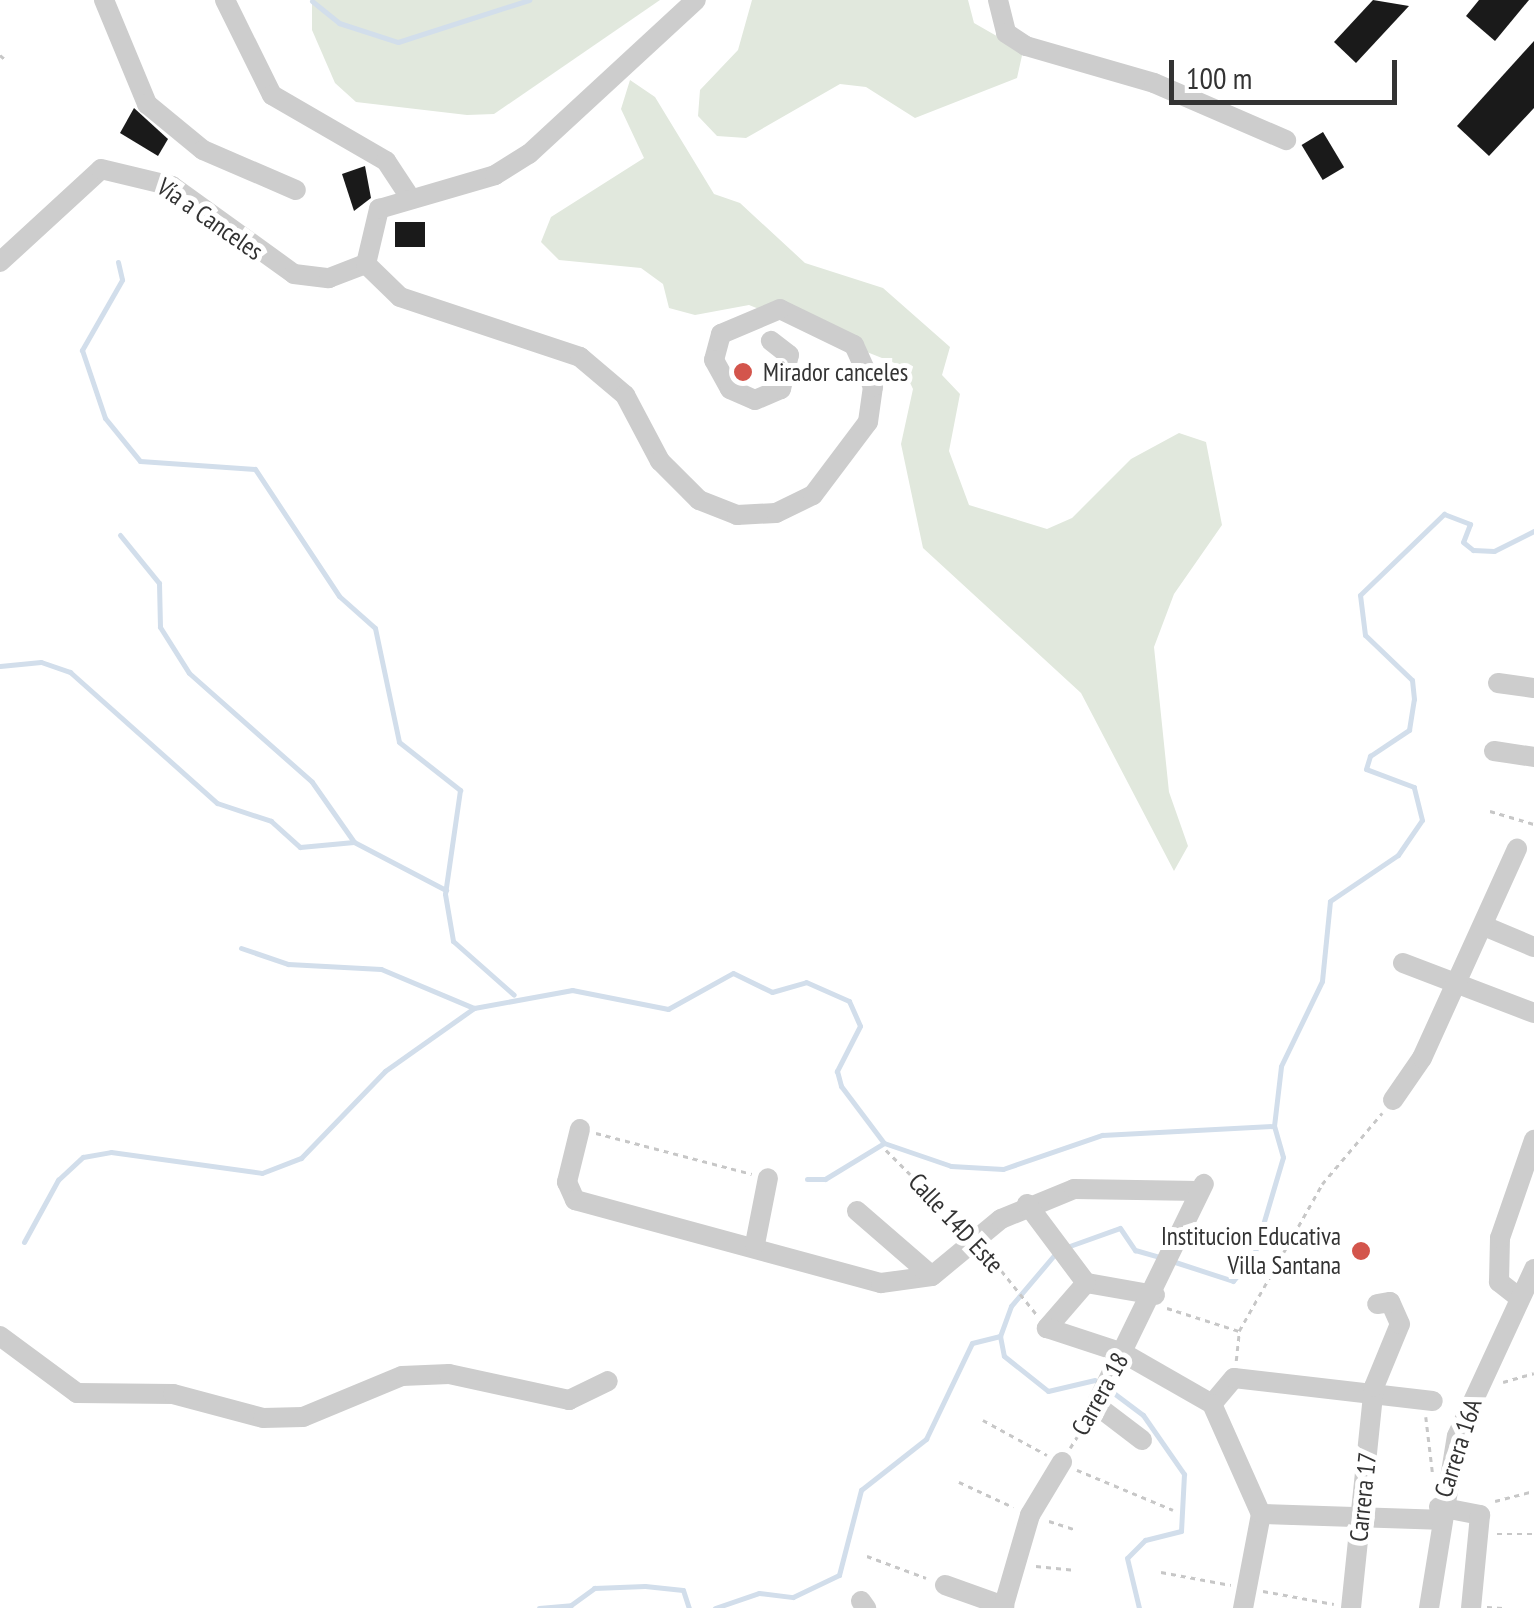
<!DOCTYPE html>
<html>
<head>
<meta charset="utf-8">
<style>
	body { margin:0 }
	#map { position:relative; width:1534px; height:1608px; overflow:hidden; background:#fff; font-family:"PT Sans Narrow",sans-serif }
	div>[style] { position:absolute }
	.green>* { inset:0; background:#e1e8dd }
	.stream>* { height:5px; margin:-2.5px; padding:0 2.5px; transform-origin:2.5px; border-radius:2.5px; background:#d2deeb }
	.building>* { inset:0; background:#1a1a1a; transform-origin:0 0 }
	.path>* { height:2.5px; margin-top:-1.25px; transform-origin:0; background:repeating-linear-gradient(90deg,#c7c7c7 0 5px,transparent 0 10px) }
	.minor>* { height:20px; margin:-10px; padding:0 10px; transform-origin:10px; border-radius:10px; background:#cdcdcd }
	.dots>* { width:28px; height:28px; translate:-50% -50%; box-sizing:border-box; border:5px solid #fff; border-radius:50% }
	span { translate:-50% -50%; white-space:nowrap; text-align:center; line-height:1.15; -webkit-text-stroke:10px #fff; paint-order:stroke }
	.street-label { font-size:25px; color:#333 }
	.poi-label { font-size:25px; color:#333 }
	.left { translate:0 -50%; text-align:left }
	.right { translate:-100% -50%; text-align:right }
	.scale { position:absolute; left:1169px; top:60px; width:228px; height:45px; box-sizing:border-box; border:5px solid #333; border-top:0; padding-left:12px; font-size:30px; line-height:35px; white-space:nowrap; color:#333; -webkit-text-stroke:8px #fff; paint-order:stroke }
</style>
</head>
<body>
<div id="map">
	<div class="green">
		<div style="clip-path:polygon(312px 0,660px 0,494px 114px,467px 115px,356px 102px,335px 83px,312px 30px)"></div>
		<div style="clip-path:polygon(752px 0,968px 0,974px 23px,1023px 51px,1017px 78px,915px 118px,866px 87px,840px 84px,746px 138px,717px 136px,698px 116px,700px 90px,738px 50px)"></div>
		<div style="clip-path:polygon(630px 80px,655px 97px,714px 194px,740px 203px,805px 263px,883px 288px,950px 347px,942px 375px,960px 394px,949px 451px,969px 505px,1047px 529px,1072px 518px,1131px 459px,1179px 433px,1206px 442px,1222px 525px,1174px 594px,1154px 647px,1169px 792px,1188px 846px,1174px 871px,1081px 693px,923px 548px,901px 444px,913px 389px,902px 366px,749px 305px,695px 315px,669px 308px,663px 284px,641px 268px,559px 260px,541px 242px,551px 217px,644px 158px,621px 109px)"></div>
	</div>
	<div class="stream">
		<div style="left:312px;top:1px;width:35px;rotate:39deg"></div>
		<div style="left:339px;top:23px;width:62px;rotate:17.9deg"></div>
		<div style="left:398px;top:42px;width:138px;rotate:-17.8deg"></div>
		<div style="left:118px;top:262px;width:18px;rotate:77deg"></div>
		<div style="left:122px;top:280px;width:81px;rotate:119.7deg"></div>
		<div style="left:82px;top:350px;width:72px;rotate:71.3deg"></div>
		<div style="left:105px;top:418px;width:55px;rotate:50.9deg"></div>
		<div style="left:140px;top:461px;width:115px;rotate:4deg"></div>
		<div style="left:255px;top:469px;width:152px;rotate:56.5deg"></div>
		<div style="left:339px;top:596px;width:48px;rotate:41.6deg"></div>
		<div style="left:375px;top:628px;width:116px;rotate:78.1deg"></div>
		<div style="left:399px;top:742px;width:78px;rotate:38.2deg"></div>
		<div style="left:460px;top:790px;width:105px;rotate:98.2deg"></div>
		<div style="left:445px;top:894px;width:48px;rotate:80.3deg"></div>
		<div style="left:453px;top:941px;width:81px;rotate:41.5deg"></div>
		<div style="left:120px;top:535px;width:62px;rotate:50.9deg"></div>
		<div style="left:159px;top:583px;width:44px;rotate:88.7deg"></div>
		<div style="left:160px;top:627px;width:54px;rotate:57.8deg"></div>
		<div style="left:189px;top:673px;width:164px;rotate:41.5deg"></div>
		<div style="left:312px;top:782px;width:73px;rotate:55deg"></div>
		<div style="left:354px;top:842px;width:104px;rotate:27.6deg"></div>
		<div style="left:0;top:666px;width:41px;rotate:-5.6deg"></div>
		<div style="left:41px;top:662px;width:31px;rotate:19deg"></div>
		<div style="left:70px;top:672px;width:197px;rotate:41.7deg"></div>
		<div style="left:217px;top:803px;width:57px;rotate:18.4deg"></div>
		<div style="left:271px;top:821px;width:39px;rotate:42deg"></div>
		<div style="left:300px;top:847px;width:54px;rotate:-5.3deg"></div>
		<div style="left:241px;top:948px;width:50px;rotate:18.8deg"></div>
		<div style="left:288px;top:964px;width:93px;rotate:3.1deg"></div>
		<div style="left:381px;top:969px;width:101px;rotate:22.8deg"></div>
		<div style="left:807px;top:1179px;width:18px"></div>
		<div style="left:825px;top:1179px;width:69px;rotate:-31.4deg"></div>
		<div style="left:24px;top:1242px;width:71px;rotate:-61.3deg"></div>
		<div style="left:58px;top:1180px;width:34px;rotate:-43deg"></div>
		<div style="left:83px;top:1157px;width:28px;rotate:-10deg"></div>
		<div style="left:111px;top:1152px;width:152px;rotate:7.9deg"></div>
		<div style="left:262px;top:1173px;width:42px;rotate:-21deg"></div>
		<div style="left:301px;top:1158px;width:121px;rotate:-46deg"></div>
		<div style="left:385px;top:1071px;width:109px;rotate:-35.3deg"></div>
		<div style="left:474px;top:1008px;width:100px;rotate:-10.4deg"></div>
		<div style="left:572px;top:990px;width:98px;rotate:11.2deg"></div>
		<div style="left:668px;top:1009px;width:74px;rotate:-29deg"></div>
		<div style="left:733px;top:973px;width:43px;rotate:26deg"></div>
		<div style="left:772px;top:992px;width:35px;rotate:-16deg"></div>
		<div style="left:806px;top:982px;width:47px;rotate:23.8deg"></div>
		<div style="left:849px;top:1001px;width:27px;rotate:66deg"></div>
		<div style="left:860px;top:1026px;width:51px;rotate:117.1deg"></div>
		<div style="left:837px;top:1071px;width:16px;rotate:75deg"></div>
		<div style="left:841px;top:1086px;width:71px;rotate:53deg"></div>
		<div style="left:884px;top:1143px;width:71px;rotate:18.9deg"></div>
		<div style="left:951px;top:1166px;width:52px;rotate:3.3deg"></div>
		<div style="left:1003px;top:1169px;width:105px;rotate:-19deg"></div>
		<div style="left:1102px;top:1135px;width:172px;rotate:-3deg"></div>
		<div style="left:1064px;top:1248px;width:59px;rotate:-19.7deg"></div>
		<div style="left:1120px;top:1228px;width:27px;rotate:56deg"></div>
		<div style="left:1135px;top:1250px;width:26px;rotate:16deg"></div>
		<div style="left:1055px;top:1254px;width:68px;rotate:130.2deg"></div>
		<div style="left:1011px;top:1306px;width:32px;rotate:110deg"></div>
		<div style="left:1000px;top:1336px;width:20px;rotate:79deg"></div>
		<div style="left:1004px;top:1356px;width:56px;rotate:38.5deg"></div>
		<div style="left:1048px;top:1391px;width:48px;rotate:-13.2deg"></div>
		<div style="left:1175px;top:1262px;width:61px;rotate:18.1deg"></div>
		<div style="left:1233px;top:1281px;width:33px;rotate:-51deg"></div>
		<div style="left:1254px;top:1255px;width:102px;rotate:-73.5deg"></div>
		<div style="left:1283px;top:1157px;width:32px;rotate:-106deg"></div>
		<div style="left:1274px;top:1126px;width:60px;rotate:-83.3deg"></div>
		<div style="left:1281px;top:1066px;width:94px;rotate:-64.2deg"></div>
		<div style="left:1322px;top:981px;width:80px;rotate:-84.3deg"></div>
		<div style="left:1330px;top:901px;width:82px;rotate:-34.1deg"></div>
		<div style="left:1398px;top:855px;width:42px;rotate:-55.6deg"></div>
		<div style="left:1422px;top:820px;width:34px;rotate:-104deg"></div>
		<div style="left:1414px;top:787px;width:51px;rotate:-159.4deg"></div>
		<div style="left:1366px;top:769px;width:14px;rotate:-73deg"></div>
		<div style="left:1370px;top:756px;width:47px;rotate:-33.7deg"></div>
		<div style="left:1409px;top:730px;width:31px;rotate:-81deg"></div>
		<div style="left:1414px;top:699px;width:19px;rotate:-96deg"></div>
		<div style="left:1412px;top:680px;width:65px;rotate:-136.2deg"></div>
		<div style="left:1365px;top:635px;width:40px;rotate:-97.1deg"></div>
		<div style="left:1360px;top:595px;width:117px;rotate:-44deg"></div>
		<div style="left:1444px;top:514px;width:28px;rotate:21deg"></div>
		<div style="left:1470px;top:524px;width:19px;rotate:111deg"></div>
		<div style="left:1463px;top:542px;width:13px;rotate:39deg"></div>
		<div style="left:1473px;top:550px;width:21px;rotate:3deg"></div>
		<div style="left:1494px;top:551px;width:45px;rotate:-26.6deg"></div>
		<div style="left:1111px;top:1391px;width:40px;rotate:37deg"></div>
		<div style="left:1143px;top:1415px;width:72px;rotate:55.2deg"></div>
		<div style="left:1184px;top:1474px;width:57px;rotate:93deg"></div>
		<div style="left:1181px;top:1531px;width:37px;rotate:166deg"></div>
		<div style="left:1145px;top:1540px;width:25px;rotate:135deg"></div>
		<div style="left:1127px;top:1558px;width:51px;rotate:76.5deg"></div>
		<div style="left:539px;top:1608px;width:32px;rotate:-5deg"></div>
		<div style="left:571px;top:1605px;width:29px;rotate:-36deg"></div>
		<div style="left:594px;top:1588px;width:51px;rotate:-2.2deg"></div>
		<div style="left:645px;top:1586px;width:38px;rotate:6deg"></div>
		<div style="left:683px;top:1590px;width:19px;rotate:72deg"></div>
		<div style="left:715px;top:1608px;width:46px;rotate:-18.8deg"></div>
		<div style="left:759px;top:1593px;width:34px;rotate:7deg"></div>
		<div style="left:793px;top:1597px;width:51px;rotate:-25.6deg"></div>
		<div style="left:839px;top:1575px;width:88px;rotate:-75.5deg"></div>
		<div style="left:861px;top:1490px;width:83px;rotate:-38.1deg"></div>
		<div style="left:926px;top:1439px;width:106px;rotate:-64.4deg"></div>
		<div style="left:972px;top:1343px;width:29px;rotate:-14deg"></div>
	</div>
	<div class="building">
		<div style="clip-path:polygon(1373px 0,1409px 6px,1356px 63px,1334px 42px)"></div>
		<div style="clip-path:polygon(1479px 0,1529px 0,1495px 41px,1466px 16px)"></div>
		<div style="clip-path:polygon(1534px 41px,1534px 108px,1489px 156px,1457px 126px)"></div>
		<div style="clip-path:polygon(134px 108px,168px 139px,158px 156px,120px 133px)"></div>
		<div style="left:1323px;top:132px;width:41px;height:25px;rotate:59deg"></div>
		<div style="clip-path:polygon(365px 166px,371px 198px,354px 211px,342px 174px)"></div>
		<div style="left:395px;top:222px;width:30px;height:25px"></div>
	</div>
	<div class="path">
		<div style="left:0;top:55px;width:8px;rotate:40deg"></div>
		<div style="left:1490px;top:811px;width:46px;rotate:16.5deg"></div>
		<div style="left:596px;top:1133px;width:161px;rotate:14.7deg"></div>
		<div style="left:886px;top:1150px;width:109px;rotate:45deg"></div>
		<div style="left:989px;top:1255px;width:77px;rotate:51.3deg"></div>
		<div style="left:1167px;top:1308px;width:76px;rotate:17.7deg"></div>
		<div style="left:1236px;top:1361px;width:30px;rotate:-84deg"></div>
		<div style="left:1239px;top:1331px;width:169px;rotate:-60.5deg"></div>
		<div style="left:1322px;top:1184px;width:93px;rotate:-49.8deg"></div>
		<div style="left:1503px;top:1382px;width:32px;rotate:-16deg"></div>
		<div style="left:1426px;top:1417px;width:59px;rotate:83.2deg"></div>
		<div style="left:983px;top:1420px;width:73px;rotate:28.7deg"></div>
		<div style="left:1070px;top:1448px;width:32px;rotate:-58deg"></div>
		<div style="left:1077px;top:1470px;width:104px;rotate:22.6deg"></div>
		<div style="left:959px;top:1482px;width:60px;rotate:24.8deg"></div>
		<div style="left:1495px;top:1501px;width:40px;rotate:-14.4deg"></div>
		<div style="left:1049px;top:1521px;width:28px;rotate:18deg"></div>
		<div style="left:1497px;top:1534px;width:37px"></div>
		<div style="left:867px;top:1556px;width:63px;rotate:20.4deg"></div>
		<div style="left:1036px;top:1566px;width:40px;rotate:5.7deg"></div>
		<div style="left:1161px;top:1572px;width:71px;rotate:10.5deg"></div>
		<div style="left:1263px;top:1591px;width:72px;rotate:10.4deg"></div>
		<div style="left:1487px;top:1607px;width:16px;rotate:4deg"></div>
	</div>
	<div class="minor">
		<div style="left:104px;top:0;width:113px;rotate:67.5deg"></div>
		<div style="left:147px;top:104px;width:72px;rotate:39.4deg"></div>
		<div style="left:203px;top:150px;width:101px;rotate:23.3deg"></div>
		<div style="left:225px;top:0;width:106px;rotate:63.7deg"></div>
		<div style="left:272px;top:95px;width:132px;rotate:30.1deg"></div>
		<div style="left:386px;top:161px;width:42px;rotate:56.7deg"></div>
		<div style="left:998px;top:0;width:34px;rotate:76deg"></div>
		<div style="left:1006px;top:33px;width:24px;rotate:33deg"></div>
		<div style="left:1026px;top:46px;width:133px;rotate:16.1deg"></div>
		<div style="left:1154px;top:83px;width:144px;rotate:23.4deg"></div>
		<div style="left:0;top:262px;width:137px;rotate:-42.6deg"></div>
		<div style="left:101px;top:169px;width:73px;rotate:13.5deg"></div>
		<div style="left:172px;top:186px;width:150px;rotate:35.8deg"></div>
		<div style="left:294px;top:274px;width:35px;rotate:7deg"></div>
		<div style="left:329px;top:278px;width:40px;rotate:-21deg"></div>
		<div style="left:366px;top:264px;width:57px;rotate:-76.7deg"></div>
		<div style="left:379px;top:209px;width:121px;rotate:-16.3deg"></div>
		<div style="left:495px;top:175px;width:40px;rotate:-32deg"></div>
		<div style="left:529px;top:154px;width:227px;rotate:-42.7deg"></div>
		<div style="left:366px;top:264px;width:47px;rotate:44.1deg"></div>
		<div style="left:400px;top:297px;width:190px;rotate:18.4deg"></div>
		<div style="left:580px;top:357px;width:59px;rotate:40.2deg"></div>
		<div style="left:625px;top:395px;width:75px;rotate:62.1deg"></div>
		<div style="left:660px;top:461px;width:55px;rotate:45deg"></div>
		<div style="left:699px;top:500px;width:41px;rotate:21.5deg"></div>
		<div style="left:737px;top:515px;width:39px;rotate:-3deg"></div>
		<div style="left:776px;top:513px;width:41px;rotate:-25.9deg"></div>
		<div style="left:813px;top:495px;width:91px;rotate:-53deg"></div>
		<div style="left:868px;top:422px;width:35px;rotate:-82deg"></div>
		<div style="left:873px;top:387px;width:46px;rotate:-114.3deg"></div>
		<div style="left:854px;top:345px;width:82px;rotate:-154.1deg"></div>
		<div style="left:780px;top:309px;width:64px;rotate:157deg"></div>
		<div style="left:721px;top:334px;width:27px;rotate:105deg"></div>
		<div style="left:714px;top:360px;width:33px;rotate:61deg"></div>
		<div style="left:730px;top:389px;width:27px;rotate:24deg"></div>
		<div style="left:755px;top:400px;width:28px;rotate:-23deg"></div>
		<div style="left:781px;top:389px;width:35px;rotate:-77deg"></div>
		<div style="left:789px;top:355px;width:23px;rotate:-142deg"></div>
		<div style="left:1498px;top:683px;width:36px;rotate:8deg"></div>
		<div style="left:1494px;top:751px;width:40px;rotate:8.5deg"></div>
		<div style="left:1484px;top:926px;width:54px;rotate:22.8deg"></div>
		<div style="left:1403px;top:963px;width:140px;rotate:20.9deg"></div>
		<div style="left:1393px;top:1100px;width:51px;rotate:-55.4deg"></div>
		<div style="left:1422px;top:1058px;width:230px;rotate:-65.6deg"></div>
		<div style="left:580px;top:1129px;width:55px;rotate:103.8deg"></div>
		<div style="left:567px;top:1182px;width:20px;rotate:66deg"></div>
		<div style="left:575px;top:1200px;width:317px;rotate:15.2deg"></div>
		<div style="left:881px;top:1283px;width:51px;rotate:-7.8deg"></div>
		<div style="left:932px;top:1276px;width:89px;rotate:-39.6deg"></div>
		<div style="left:1001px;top:1219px;width:79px;rotate:-22.3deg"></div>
		<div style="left:1074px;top:1189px;width:125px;rotate:0.9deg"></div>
		<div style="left:1027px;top:1204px;width:99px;rotate:53.2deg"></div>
		<div style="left:857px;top:1211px;width:99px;rotate:40.9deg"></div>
		<div style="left:755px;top:1244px;width:67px;rotate:-78.9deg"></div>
		<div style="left:1155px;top:1295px;width:70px;rotate:-170.1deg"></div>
		<div style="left:1086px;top:1283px;width:60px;rotate:130.9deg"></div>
		<div style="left:1047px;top:1328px;width:80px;rotate:18.2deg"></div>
		<div style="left:1123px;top:1353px;width:103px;rotate:29.8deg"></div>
		<div style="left:1517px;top:1296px;width:23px;rotate:-142deg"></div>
		<div style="left:1499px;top:1282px;width:44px;rotate:-88.7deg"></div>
		<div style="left:1500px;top:1238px;width:104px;rotate:-70.9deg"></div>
		<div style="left:0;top:1336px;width:96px;rotate:36.5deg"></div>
		<div style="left:77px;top:1393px;width:96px;rotate:0.6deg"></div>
		<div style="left:173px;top:1394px;width:93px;rotate:14.9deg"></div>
		<div style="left:263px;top:1418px;width:40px;rotate:-1.4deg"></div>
		<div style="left:303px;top:1417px;width:107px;rotate:-22.5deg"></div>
		<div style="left:402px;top:1376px;width:47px;rotate:-2.4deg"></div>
		<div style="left:449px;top:1374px;width:123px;rotate:12.2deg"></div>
		<div style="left:569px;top:1400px;width:43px;rotate:-26deg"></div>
		<div style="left:1212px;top:1404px;width:34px;rotate:-50deg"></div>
		<div style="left:1234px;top:1378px;width:200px;rotate:6.6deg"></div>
		<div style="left:1212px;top:1404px;width:120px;rotate:66deg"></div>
		<div style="left:1261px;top:1514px;width:96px;rotate:100.8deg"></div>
		<div style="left:1142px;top:1440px;width:58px;rotate:-142.7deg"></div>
		<div style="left:1096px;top:1405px;width:246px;rotate:-64deg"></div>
		<div style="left:1439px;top:1507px;width:42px;rotate:11deg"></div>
		<div style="left:1480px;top:1515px;width:93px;rotate:95.5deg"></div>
		<div style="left:1261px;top:1514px;width:177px;rotate:1.9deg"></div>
		<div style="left:945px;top:1585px;width:63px;rotate:19.6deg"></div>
		<div style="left:861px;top:1601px;width:9px;rotate:54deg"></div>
		<div style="left:1003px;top:1608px;width:97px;rotate:-73.8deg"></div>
		<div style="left:1030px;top:1515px;width:62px;rotate:-58.9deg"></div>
		<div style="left:1351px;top:1608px;width:222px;rotate:-84.1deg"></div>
		<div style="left:1374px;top:1387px;width:68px;rotate:-67.6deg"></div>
		<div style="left:1400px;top:1324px;width:24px;rotate:-114deg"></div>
		<div style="left:1390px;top:1302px;width:13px;rotate:171deg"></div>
		<div style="left:1429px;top:1608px;width:174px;rotate:-80.8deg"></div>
		<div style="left:1457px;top:1436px;width:184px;rotate:-65.2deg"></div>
	</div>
	<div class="dots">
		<div style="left:743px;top:372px;background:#d3554c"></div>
		<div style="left:1361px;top:1251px;background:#d3554c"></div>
	</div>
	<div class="street-label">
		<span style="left:210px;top:219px;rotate:35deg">Vía a Canceles</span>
		<span style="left:956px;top:1223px;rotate:47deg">Calle 14D Este</span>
		<span style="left:1100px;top:1394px;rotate:-61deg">Carrera 18</span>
		<span style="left:1458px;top:1448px;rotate:-72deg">Carrera 16A</span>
		<span style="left:1363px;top:1497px;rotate:-84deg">Carrera 17</span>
	</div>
	<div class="poi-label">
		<span class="left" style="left:763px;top:372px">Mirador canceles</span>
		<span class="right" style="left:1341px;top:1251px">Institucion Educativa<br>Villa Santana</span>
	</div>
	<div class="scale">100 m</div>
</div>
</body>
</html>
